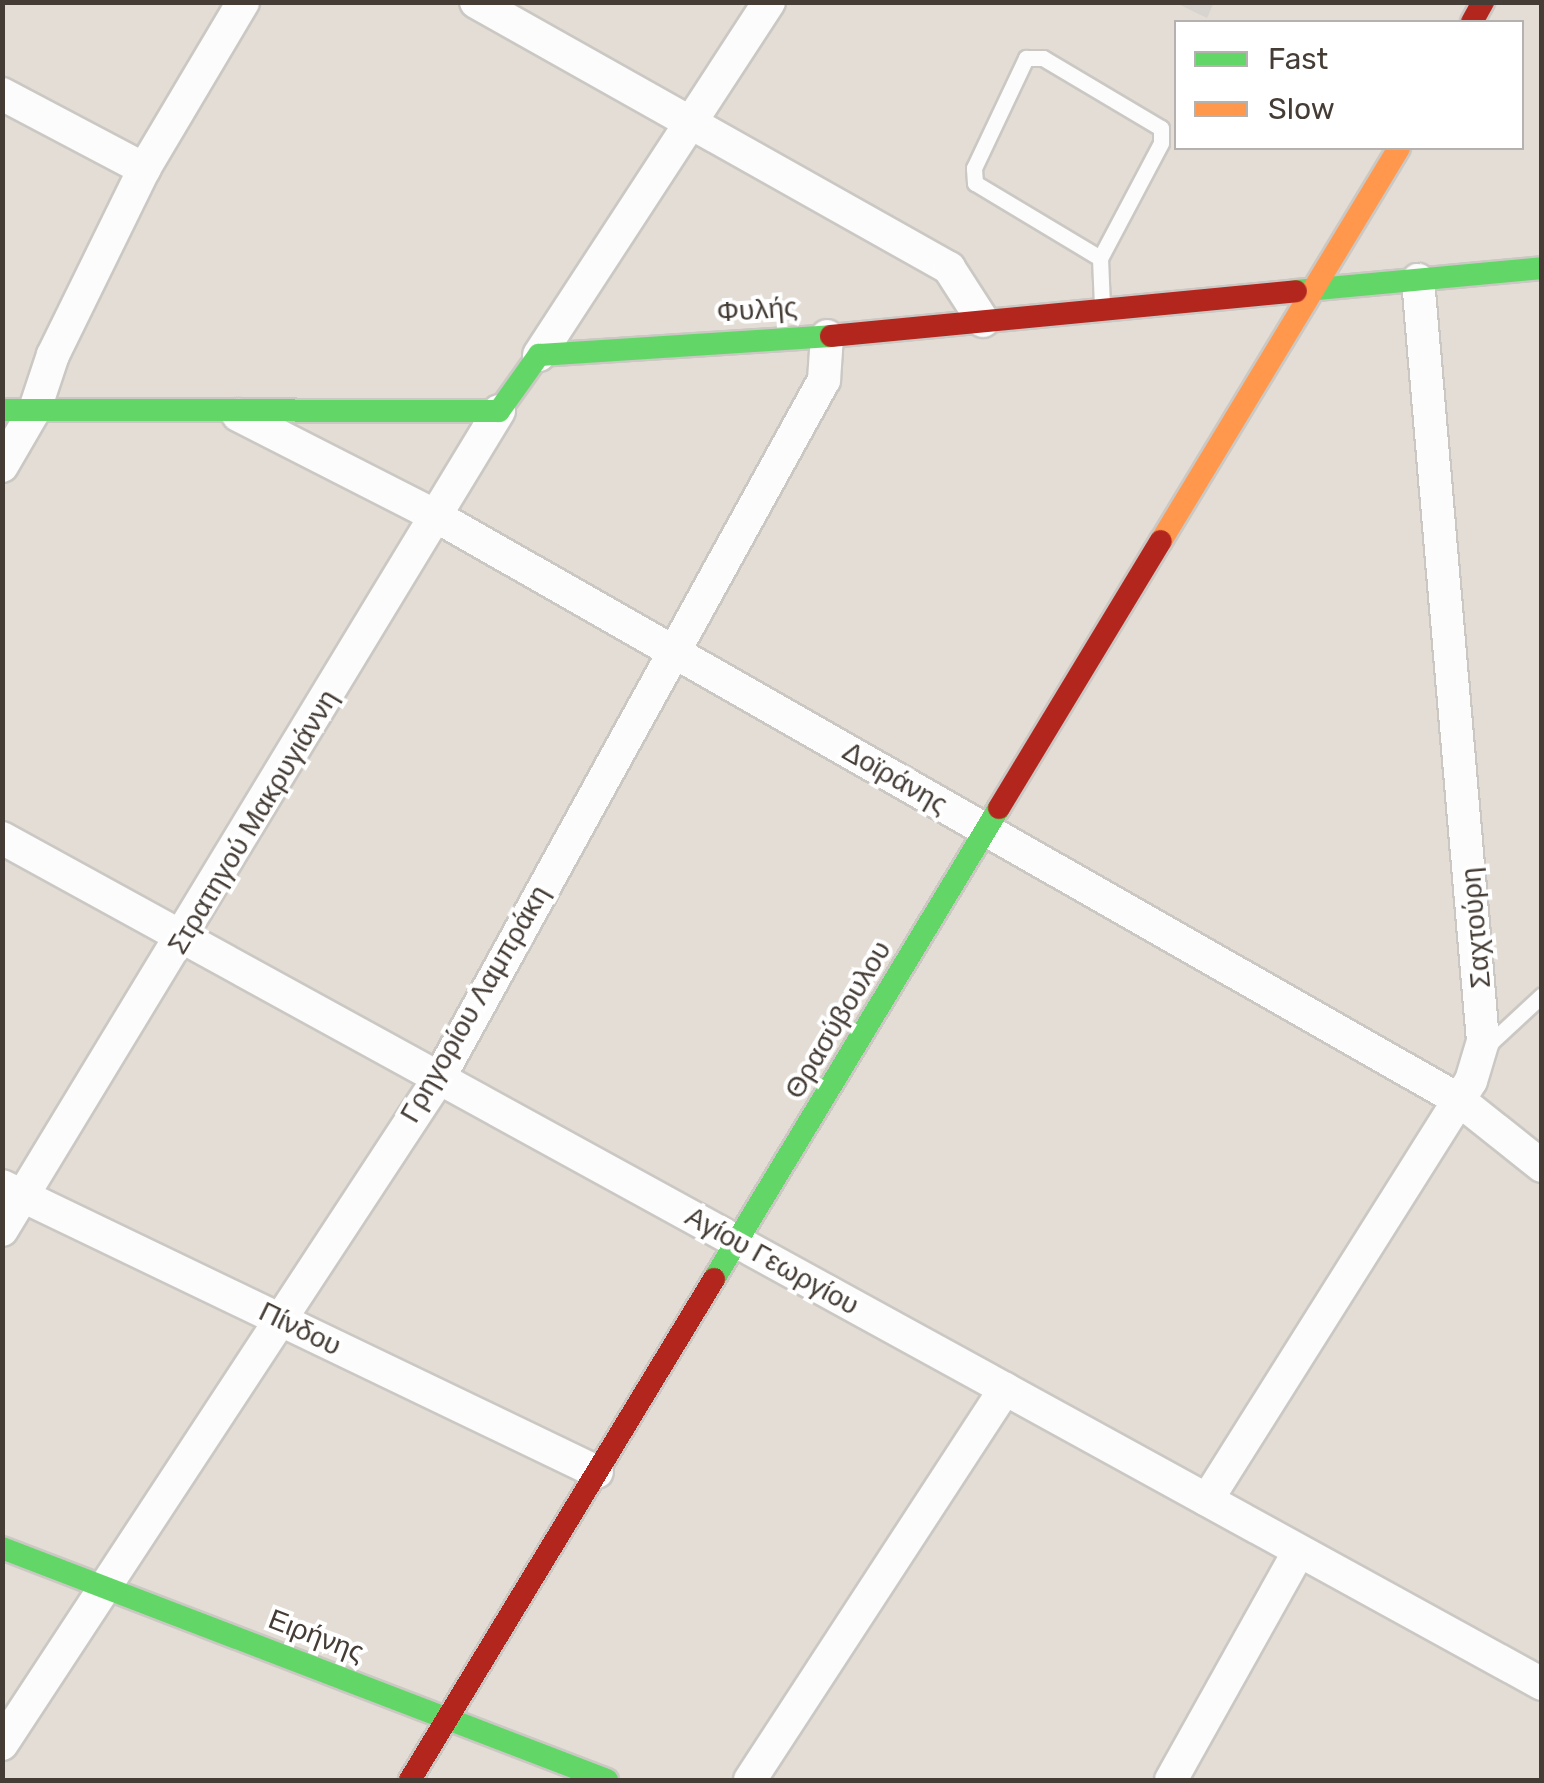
<!DOCTYPE html>
<html>
<head>
<meta charset="utf-8">
<style>
	body { margin:0 }
	#map { position:relative; width:1544px; height:1783px; overflow:hidden; background:#efece8; font-family:Rubik,sans-serif }
	div>[style] { position:absolute }
	.residential>* { inset:0; background:#e3ddd5 }
	.building>* { inset:0; background:#d7d3cf }
	.roads { filter:drop-shadow(2px 0 #cbc8c4) drop-shadow(-2px 0 #cbc8c4) drop-shadow(0 2px #cbc8c4) drop-shadow(0 -2px #cbc8c4) }
	.lane>* { height:15px; margin:-7.5px; padding:0 7.5px; transform-origin:7.5px; border-radius:7.5px; background:#fdfcfc }
	.street>* { height:32px; margin:-16px; padding:0 16px; transform-origin:16px; border-radius:16px; background:#fdfcfc }
	.fast>* { height:22px; margin:-11px; padding:0 11px; transform-origin:11px; border-radius:11px; background:#63d668 }
	.slow>* { height:22px; margin:-11px; padding:0 11px; transform-origin:11px; border-radius:11px; background:#ff974d }
	.jam>* { height:22px; margin:-11px; padding:0 11px; transform-origin:11px; border-radius:11px; background:#b3261e }
	span { translate:-50% -50%; white-space:nowrap; text-align:center; line-height:1.15; -webkit-text-stroke:8px #fff; paint-order:stroke }
	.street-label { font-size:28px; color:#443c35 }
	.frame { position:absolute; inset:0; border:5px solid #443c35; pointer-events:none }
	.legend { position:absolute; left:1174px; top:20px; width:350px; height:130px; box-sizing:border-box; background:#fff; border:2px solid #b4b1ae; margin:0; padding:12px 18px; list-style:none; font-size:30px; color:#443c35 }
	.legend li { display:flex; align-items:center; gap:20px; height:50px }
	.legend b { width:50px; border:2px solid #b4b1ae }
</style>
</head>
<body>
<div id="map">
	<div class="residential">
		<div style="clip-path:polygon(evenodd,3px 3px,1541px 3px,1541px 1780px,3px 1780px,3px 3px,1176px 22px,1522px 22px,1522px 148px,1176px 148px,1176px 22px)"></div>
	</div>
	<div class="building">
		<div style="clip-path:polygon(1174px 2px,1214px 2px,1207px 18px)"></div>
	</div>
	<div class="roads">
		<div class="lane">
			<div style="left:1100px;top:258px;width:146px;rotate:-149deg"></div>
			<div style="left:975px;top:183px;width:15px;rotate:-94deg"></div>
			<div style="left:974px;top:168px;width:122px;rotate:-64.7deg"></div>
			<div style="left:1026px;top:58px;width:17px"></div>
			<div style="left:1043px;top:58px;width:137px;rotate:30.7deg"></div>
			<div style="left:1161px;top:128px;width:15px;rotate:90deg"></div>
			<div style="left:1161px;top:143px;width:130px;rotate:117.9deg"></div>
			<div style="left:1100px;top:258px;width:48px;rotate:87.6deg"></div>
			<div style="left:1486px;top:1047px;width:76px;rotate:-42.9deg"></div>
		</div>
		<div class="street">
			<div style="left:476px;top:2px;width:543px;rotate:29.35deg"></div>
			<div style="left:949px;top:268px;width:63px;rotate:57.3deg"></div>
			<div style="left:2px;top:94px;width:161px;rotate:27.8deg"></div>
			<div style="left:539px;top:355px;width:421px;rotate:-56.9deg"></div>
			<div style="left:238px;top:415px;width:220px;rotate:27deg"></div>
			<div style="left:434px;top:515px;width:1180px;rotate:29.71deg"></div>
			<div style="left:1459px;top:1100px;width:106px;rotate:38.5deg"></div>
			<div style="left:2px;top:466px;width:66px;rotate:-59.9deg"></div>
			<div style="left:35px;top:409px;width:57px;rotate:-71.6deg"></div>
			<div style="left:53px;top:355px;width:207px;rotate:-63.9deg"></div>
			<div style="left:144px;top:169px;width:194px;rotate:-59.3deg"></div>
			<div style="left:2px;top:838px;width:1757px;rotate:28.78deg"></div>
			<div style="left:2px;top:1186px;width:660px;rotate:25.67deg"></div>
			<div style="left:2px;top:1230px;width:958px;rotate:-58.75deg"></div>
			<div style="left:1207px;top:1500px;width:495px;rotate:-57.8deg"></div>
			<div style="left:1471px;top:1081px;width:42px;rotate:-73.3deg"></div>
			<div style="left:1483px;top:1041px;width:764px;rotate:-94.88deg"></div>
			<div style="left:2px;top:1744px;width:797px;rotate:-56.73deg"></div>
			<div style="left:439px;top:1078px;width:797px;rotate:-61.12deg"></div>
			<div style="left:824px;top:380px;width:44px;rotate:-86.1deg"></div>
			<div style="left:750px;top:1780px;width:467px;rotate:-56.9deg"></div>
			<div style="left:1171px;top:1780px;width:262px;rotate:-60.8deg"></div>
		</div>
		<div class="fast">
			<div style="left:1296px;top:291px;width:247px;rotate:-5.3deg"></div>
			<div style="left:2px;top:410px;width:497px;rotate:0.1deg"></div>
			<div style="left:499px;top:411px;width:69px;rotate:-54.5deg"></div>
			<div style="left:539px;top:355px;width:293px;rotate:-3.7deg"></div>
			<div style="left:714px;top:1279px;width:551px;rotate:-58.82deg"></div>
			<div style="left:2px;top:1548px;width:648px;rotate:20.98deg"></div>
		</div>
		<div class="slow">
			<div style="left:1161px;top:541px;width:459px;rotate:-58.8deg"></div>
		</div>
		<div class="jam">
			<div style="left:1472px;top:22px;width:23px;rotate:-61deg"></div>
			<div style="left:831px;top:336px;width:467px;rotate:-5.5deg"></div>
			<div style="left:999px;top:808px;width:312px;rotate:-58.8deg"></div>
			<div style="left:410px;top:1780px;width:586px;rotate:-58.75deg"></div>
		</div>
	</div>
	<div class="street-label">
		<span style="left:757px;top:310px;rotate:-4deg">Φυλής</span>
		<span style="left:895px;top:778px;rotate:30deg">Δοϊράνης</span>
		<span style="left:253px;top:822px;rotate:-59deg">Στρατηγού Μακρυγιάννη</span>
		<span style="left:1476px;top:928px;rotate:-95deg">Σαχτούρη</span>
		<span style="left:475px;top:1004px;rotate:-60deg">Γρηγορίου Λαμπράκη</span>
		<span style="left:838px;top:1020px;rotate:-59deg">Θρασύβουλου</span>
		<span style="left:772px;top:1261px;rotate:29deg">Αγίου Γεωργίου</span>
		<span style="left:300px;top:1329px;rotate:26deg">Πίνδου</span>
		<span style="left:316px;top:1636px;rotate:21deg">Ειρήνης</span>
	</div>
	<div class="frame"></div>
	<ul class="legend">
	<li><b style="height:12px;background:#63d668"></b>Fast</li>
	<li><b style="height:12px;background:#ff974d"></b>Slow</li>
	</ul>
</div>
</body>
</html>
